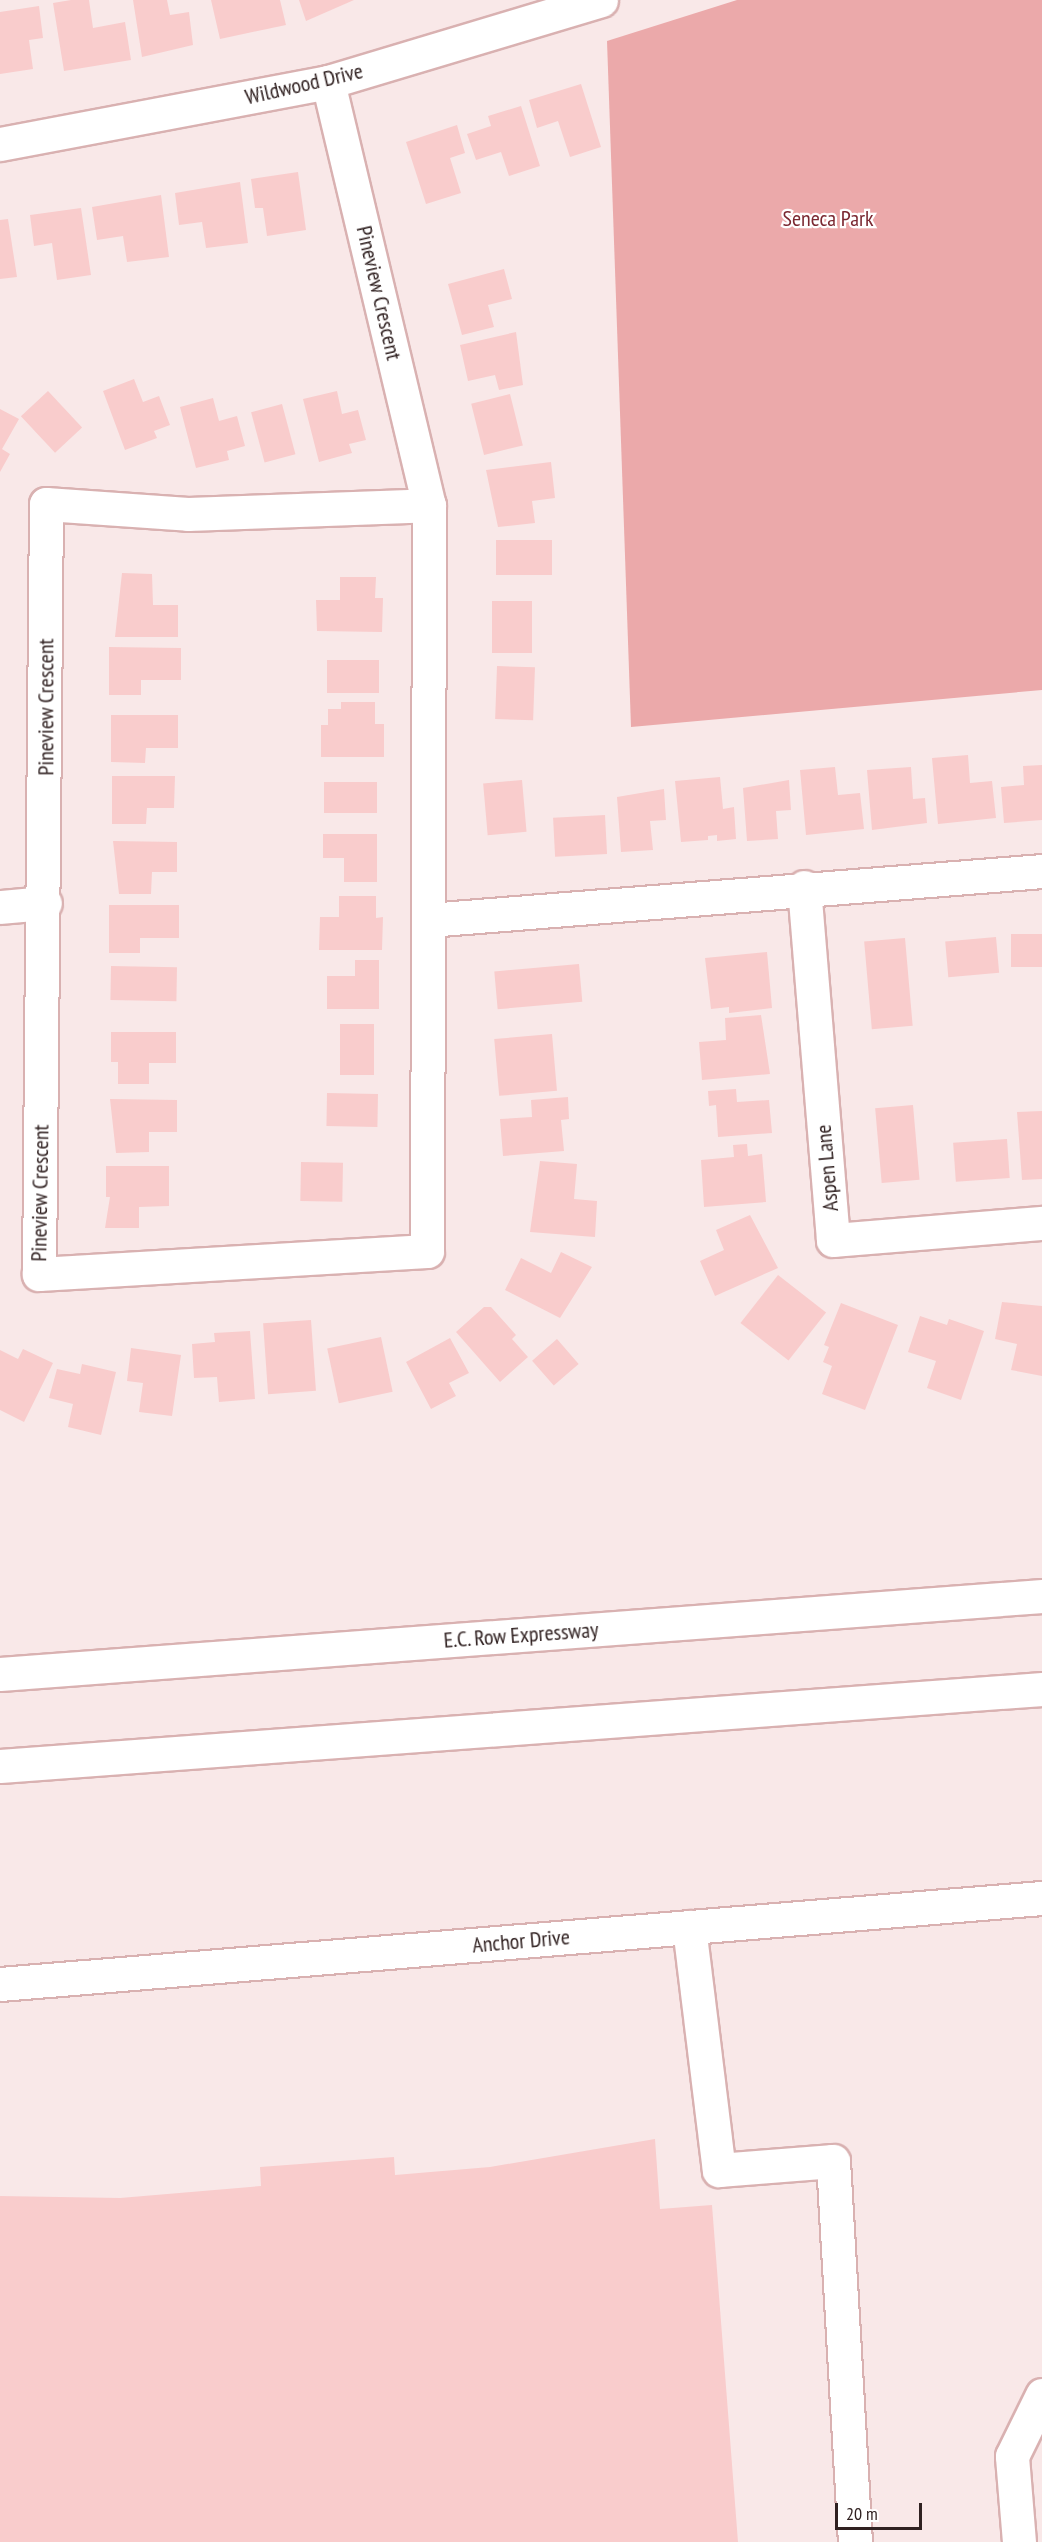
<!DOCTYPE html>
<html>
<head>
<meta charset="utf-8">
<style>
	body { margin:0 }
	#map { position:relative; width:1042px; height:2542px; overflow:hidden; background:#f9e8e8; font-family:"PT Sans Narrow",sans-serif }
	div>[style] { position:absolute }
	.green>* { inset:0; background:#eba9aa }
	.building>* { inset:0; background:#f9cccc; transform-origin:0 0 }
	.roads { filter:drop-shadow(2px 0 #d9b1b1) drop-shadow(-2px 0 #d9b1b1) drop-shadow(0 2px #d9b1b1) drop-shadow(0 -2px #d9b1b1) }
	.minor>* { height:33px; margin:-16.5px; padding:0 16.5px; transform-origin:16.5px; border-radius:16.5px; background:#fff }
	.highway>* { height:33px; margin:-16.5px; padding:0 16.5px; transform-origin:16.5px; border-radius:16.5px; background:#fff }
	span { translate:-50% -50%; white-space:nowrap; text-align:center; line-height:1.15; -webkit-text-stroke:4.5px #fff; paint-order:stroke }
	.street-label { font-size:22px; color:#302121 }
	.park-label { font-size:22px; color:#7a2831 }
	.scale { position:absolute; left:835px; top:2503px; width:87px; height:27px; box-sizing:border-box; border:3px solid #302121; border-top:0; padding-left:8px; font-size:18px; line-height:21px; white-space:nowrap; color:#302121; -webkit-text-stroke:4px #fff; paint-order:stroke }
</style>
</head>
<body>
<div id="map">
	<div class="green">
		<div style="clip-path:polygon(737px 0,1042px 0,1042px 690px,631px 727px,607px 41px)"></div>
	</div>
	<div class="building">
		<div style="clip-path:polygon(71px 0,89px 0,93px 28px,125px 22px,131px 60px,64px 71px,53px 3px)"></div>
		<div style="clip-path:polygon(133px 0,167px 0,170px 15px,189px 12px,193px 45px,142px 57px)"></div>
		<div style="clip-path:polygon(211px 0,280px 0,286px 25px,220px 39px)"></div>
		<div style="clip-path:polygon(299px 0,354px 0,306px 21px)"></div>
		<div style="clip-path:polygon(39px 6px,43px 38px,29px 40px,33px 69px,0 74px,0 12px)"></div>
		<div style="clip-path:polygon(581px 84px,601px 147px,570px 157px,558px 121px,537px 128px,529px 100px)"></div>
		<div style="clip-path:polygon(521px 106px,540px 166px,509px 176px,501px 152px,476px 160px,467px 134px,491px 126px,488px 116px)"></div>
		<div style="clip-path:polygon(457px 125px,465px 153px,450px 158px,461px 193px,426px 204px,406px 142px)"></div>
		<div style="clip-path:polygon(298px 172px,306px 230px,267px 236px,263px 208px,255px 208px,251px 179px)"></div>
		<div style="clip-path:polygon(240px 182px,248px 243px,206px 248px,202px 222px,179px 225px,175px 193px)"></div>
		<div style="clip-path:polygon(161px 195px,169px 257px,127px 262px,123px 236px,97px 240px,92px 207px)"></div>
		<div style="clip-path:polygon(81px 208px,91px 275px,57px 280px,52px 243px,34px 246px,30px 215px)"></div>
		<div style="clip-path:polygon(8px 219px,17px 277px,0 279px,0 220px)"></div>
		<div style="clip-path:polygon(504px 269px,512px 299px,488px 305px,494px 327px,462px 335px,448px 284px)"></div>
		<div style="clip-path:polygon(516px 332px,523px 385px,499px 390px,495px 375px,468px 381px,460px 345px)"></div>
		<div style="clip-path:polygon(134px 379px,143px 402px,159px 396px,170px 425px,154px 431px,157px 438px,125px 450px,103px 391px)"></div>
		<div style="left:48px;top:391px;width:50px;height:37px;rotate:47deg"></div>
		<div style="clip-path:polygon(337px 391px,342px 414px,358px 410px,366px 440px,349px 444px,352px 453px,319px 462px,303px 399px)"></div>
		<div style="left:510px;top:394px;width:53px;height:40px;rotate:76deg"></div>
		<div style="clip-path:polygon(213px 398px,219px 421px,237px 416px,245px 446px,227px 451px,229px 460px,196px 468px,180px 407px)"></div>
		<div style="left:282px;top:404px;width:52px;height:32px;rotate:75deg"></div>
		<div style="clip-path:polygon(0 409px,19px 419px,2px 449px,10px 454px,0 472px)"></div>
		<div style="clip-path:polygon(551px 462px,555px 498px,532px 501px,535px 523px,498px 527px,486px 470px)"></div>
		<div style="left:496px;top:540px;width:56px;height:35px"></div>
		<div style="clip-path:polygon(122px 573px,152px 574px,153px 605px,178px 605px,178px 637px,115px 637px)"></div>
		<div style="clip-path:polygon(340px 577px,376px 577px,375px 598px,383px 598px,382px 632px,317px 631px,316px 600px,340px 600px)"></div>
		<div style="left:492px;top:601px;width:40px;height:52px"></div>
		<div style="clip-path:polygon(109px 647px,181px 648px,181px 680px,141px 680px,141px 695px,109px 695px)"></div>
		<div style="left:327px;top:660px;width:52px;height:33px"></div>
		<div style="left:497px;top:666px;width:38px;height:53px;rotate:2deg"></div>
		<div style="clip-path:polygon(341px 702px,375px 702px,375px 724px,384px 724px,384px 757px,321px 757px,321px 725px,328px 725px,328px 709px,341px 709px)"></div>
		<div style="clip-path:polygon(111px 715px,178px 715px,178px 748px,146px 748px,145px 763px,111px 762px)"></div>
		<div style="clip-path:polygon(968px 755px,970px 783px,992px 781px,996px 818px,938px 824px,932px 758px)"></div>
		<div style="clip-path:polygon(1042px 765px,1042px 820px,1004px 823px,1001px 787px,1024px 785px,1023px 766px)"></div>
		<div style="clip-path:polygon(835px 767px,838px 795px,860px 793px,864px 829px,806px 835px,800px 770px)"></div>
		<div style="clip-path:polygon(911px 767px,913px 799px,925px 798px,927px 823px,872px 830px,867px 770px)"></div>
		<div style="clip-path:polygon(112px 776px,175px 776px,174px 808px,147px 808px,146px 824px,112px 824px)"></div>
		<div style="clip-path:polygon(720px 777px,723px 809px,734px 807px,736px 839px,717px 841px,717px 835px,708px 836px,708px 840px,681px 842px,675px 781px)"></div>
		<div style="left:522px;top:780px;width:52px;height:39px;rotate:85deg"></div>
		<div style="clip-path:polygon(789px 780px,791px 810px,776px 811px,778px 839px,747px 841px,743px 788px)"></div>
		<div style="left:324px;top:782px;width:53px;height:31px"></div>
		<div style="clip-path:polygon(664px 789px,666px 820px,650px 821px,653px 850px,621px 852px,617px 797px)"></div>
		<div style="left:605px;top:815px;width:39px;height:52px;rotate:87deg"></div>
		<div style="clip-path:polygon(323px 834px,377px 834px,377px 882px,344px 882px,344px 858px,323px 858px)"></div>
		<div style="clip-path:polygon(113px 841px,177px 842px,177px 872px,152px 872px,151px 894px,119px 894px)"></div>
		<div style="clip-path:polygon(339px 896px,376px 896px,376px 918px,383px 917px,382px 950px,319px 950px,320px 917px,339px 917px)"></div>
		<div style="clip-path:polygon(109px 905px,179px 905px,179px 938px,140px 938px,140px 953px,109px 953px)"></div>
		<div style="left:1042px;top:934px;width:33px;height:31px;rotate:90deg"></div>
		<div style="left:996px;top:937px;width:36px;height:51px;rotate:85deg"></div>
		<div style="left:905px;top:938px;width:88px;height:41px;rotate:85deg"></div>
		<div style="clip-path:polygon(767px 952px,772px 1008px,729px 1013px,729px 1007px,711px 1009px,705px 958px)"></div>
		<div style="clip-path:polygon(355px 960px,379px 960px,379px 1009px,327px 1009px,327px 976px,355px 976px)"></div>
		<div style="left:579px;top:964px;width:38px;height:85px;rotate:85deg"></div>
		<div style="left:111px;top:966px;width:66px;height:34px;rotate:1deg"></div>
		<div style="clip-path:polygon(761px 1015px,770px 1074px,702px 1080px,699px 1042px,726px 1040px,725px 1018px)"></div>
		<div style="left:340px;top:1024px;width:34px;height:51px"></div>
		<div style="clip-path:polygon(111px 1032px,176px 1032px,176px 1063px,149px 1063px,149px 1084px,118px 1084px,118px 1062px,111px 1062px)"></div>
		<div style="left:552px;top:1034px;width:57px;height:58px;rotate:85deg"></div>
		<div style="clip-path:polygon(736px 1089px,737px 1102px,769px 1100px,772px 1133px,718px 1137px,716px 1105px,709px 1106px,708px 1091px)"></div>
		<div style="left:327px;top:1093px;width:51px;height:33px;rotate:1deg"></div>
		<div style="clip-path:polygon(568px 1097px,569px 1119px,561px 1120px,564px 1151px,503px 1156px,500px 1119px,532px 1117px,531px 1100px)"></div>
		<div style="clip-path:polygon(110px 1099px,177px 1100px,177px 1132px,149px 1132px,149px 1152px,116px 1153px)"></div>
		<div style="left:913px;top:1105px;width:75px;height:38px;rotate:85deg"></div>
		<div style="clip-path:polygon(1042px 1111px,1042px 1179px,1022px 1180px,1017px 1112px)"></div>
		<div style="left:1007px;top:1139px;width:39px;height:54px;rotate:86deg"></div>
		<div style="clip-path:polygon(747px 1144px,748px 1156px,762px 1154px,766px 1202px,704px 1207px,701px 1160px,734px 1157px,733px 1145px)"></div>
		<div style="clip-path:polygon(540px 1161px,577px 1164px,574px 1199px,597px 1201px,595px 1237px,530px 1232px)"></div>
		<div style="left:301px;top:1162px;width:42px;height:39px;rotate:1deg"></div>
		<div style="clip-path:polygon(106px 1166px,169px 1166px,169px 1206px,139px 1207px,139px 1228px,105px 1228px,110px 1197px,106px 1197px)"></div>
		<div style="clip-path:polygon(750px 1215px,778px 1268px,715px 1296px,700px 1261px,724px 1250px,716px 1230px)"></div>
		<div style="clip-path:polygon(561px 1252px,592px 1267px,560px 1318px,505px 1290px,521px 1258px,551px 1273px)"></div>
		<div style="left:778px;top:1275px;width:61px;height:61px;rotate:38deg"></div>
		<div style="clip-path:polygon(1002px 1302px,1042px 1306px,1042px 1376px,1011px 1370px,1017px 1344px,995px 1339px)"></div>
		<div style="clip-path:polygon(841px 1303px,898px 1325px,865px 1410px,822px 1394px,832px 1366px,823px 1362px,829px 1347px,824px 1345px)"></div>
		<div style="clip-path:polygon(484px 1307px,491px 1307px,516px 1335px,512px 1339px,528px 1357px,500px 1382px,456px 1332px)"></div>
		<div style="clip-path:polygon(920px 1316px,947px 1325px,949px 1319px,984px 1331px,961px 1400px,927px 1388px,936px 1361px,908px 1352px)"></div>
		<div style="left:311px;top:1320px;width:71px;height:48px;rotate:86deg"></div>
		<div style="clip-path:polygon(250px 1331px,255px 1399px,219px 1402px,217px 1377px,194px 1378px,192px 1344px,215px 1342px,214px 1333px)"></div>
		<div style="left:381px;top:1337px;width:56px;height:55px;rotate:78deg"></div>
		<div style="clip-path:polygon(450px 1338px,469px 1373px,449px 1383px,456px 1396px,431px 1409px,406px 1362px)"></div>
		<div style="left:557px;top:1339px;width:33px;height:33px;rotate:49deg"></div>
		<div style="clip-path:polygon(131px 1348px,181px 1355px,172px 1416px,139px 1412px,143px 1383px,127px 1381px)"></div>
		<div style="clip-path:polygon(23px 1349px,53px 1363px,24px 1422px,0 1410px,0 1350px,18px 1359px)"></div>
		<div style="clip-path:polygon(82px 1364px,116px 1372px,101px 1435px,68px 1427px,73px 1404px,49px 1398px,57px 1369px,80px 1374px)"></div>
		<div style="clip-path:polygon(655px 2139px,660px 2209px,712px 2205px,738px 2542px,0 2542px,0 2196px,120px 2198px,261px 2186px,260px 2167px,394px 2157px,395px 2175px,490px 2167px)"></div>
	</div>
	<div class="roads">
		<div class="minor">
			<div style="left:328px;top:82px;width:435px;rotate:76.6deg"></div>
			<div style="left:429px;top:505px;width:746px;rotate:90.15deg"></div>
			<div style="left:427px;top:1251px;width:389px;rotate:176.6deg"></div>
			<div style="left:39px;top:1274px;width:770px;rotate:-89.48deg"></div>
			<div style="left:46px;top:504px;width:142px;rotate:4deg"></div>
			<div style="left:188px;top:514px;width:241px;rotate:-2.1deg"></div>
			<div style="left:0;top:144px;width:334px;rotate:-10.7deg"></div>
			<div style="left:328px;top:82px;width:285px;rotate:-16.7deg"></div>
			<div style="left:804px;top:887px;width:354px;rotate:85.3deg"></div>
			<div style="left:833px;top:1240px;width:210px;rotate:-4.7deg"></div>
			<div style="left:0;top:907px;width:45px;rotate:-5.1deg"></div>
			<div style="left:428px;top:920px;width:616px;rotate:-4.56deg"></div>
			<div style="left:689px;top:1927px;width:245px;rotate:83deg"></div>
			<div style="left:719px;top:2170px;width:114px;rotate:-4.5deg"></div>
			<div style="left:833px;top:2161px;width:382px;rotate:86.7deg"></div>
			<div style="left:0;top:1984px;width:1046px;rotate:-4.72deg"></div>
			<div style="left:1019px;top:2542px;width:86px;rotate:-94.7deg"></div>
			<div style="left:1012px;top:2456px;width:68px;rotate:-63.8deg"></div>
		</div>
		<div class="highway">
			<div style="left:0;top:1674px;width:1045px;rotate:-4.28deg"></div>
			<div style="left:0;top:1766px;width:1045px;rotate:-4.23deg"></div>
		</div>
	</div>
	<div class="street-label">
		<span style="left:304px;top:84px;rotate:-13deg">Wildwood Drive</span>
		<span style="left:379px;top:293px;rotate:77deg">Pineview Crescent</span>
		<span style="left:46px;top:707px;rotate:-90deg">Pineview Crescent</span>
		<span style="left:827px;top:1168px;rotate:-95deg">Aspen Lane</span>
		<span style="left:40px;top:1193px;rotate:-89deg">Pineview Crescent</span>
		<span style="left:521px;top:1635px;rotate:-4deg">E.C. Row Expressway</span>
		<span style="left:521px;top:1941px;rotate:-5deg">Anchor Drive</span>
	</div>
	<div class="park-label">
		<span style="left:828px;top:219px">Seneca Park</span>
	</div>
	<div class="scale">20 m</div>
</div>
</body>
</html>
